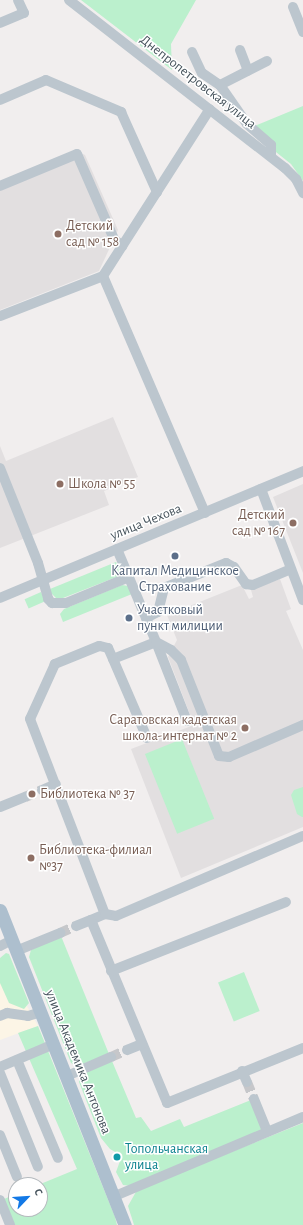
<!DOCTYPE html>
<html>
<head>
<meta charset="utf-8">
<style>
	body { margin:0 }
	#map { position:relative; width:303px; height:1225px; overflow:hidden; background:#f1eeee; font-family:"Alegreya Sans",sans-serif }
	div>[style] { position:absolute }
	.commercial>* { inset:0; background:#fcf5e6 }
	.education>* { inset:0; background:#e2dfe0 }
	.green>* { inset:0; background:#bbf0cd; transform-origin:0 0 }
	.minor-tunnel>* { height:10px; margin-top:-5px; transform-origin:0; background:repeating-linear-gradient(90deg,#c6c7ca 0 10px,transparent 0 15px) }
	.minor>* { height:10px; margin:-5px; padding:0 5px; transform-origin:5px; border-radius:5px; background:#bcc6ce }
	.major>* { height:13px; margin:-6.5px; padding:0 6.5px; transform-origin:6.5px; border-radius:6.5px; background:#adbfce }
	.dots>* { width:11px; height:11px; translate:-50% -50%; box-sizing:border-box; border:2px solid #fff; border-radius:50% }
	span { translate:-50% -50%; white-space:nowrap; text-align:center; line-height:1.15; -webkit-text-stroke:3px #fff; paint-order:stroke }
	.street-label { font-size:14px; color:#46535c }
	.education-label { font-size:14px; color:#785e54 }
	.left { translate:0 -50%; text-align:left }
	.right { translate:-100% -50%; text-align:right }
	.service-label { font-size:14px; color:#4e5e75 }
	.culture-label { font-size:14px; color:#0d838f }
	.north { position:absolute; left:8px; top:1177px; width:40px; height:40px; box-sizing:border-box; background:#fff; border:1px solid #b5babe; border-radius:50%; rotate:65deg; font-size:11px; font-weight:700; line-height:16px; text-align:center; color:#46535c }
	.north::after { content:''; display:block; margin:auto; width:14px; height:18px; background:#1379e6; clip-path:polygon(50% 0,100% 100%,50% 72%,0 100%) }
</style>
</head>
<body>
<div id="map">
	<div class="commercial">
		<div style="clip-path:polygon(0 958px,38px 1026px,0 1040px)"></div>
	</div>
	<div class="education">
		<div style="clip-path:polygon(77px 151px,85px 155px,118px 230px,99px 271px,0 310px,0 181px)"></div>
		<div style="clip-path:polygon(113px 417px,138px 477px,104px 491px,109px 505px,0 548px,0 446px,6px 461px)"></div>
		<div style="clip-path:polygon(303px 484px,303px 573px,273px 497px)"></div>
		<div style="clip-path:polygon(280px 579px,291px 609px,286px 611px,303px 650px,303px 827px,181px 878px,131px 749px,194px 725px,168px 657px,177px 640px,167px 615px,242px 585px,249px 599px,253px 597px,251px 590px)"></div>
	</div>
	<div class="green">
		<div style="clip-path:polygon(81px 0,196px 0,171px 44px,172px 70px)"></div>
		<div style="clip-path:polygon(303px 106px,303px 181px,291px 164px,247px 129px)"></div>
		<div style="clip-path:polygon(116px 562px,122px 572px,119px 576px,63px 598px,56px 598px,51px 593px,50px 589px)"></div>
		<div style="clip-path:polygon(122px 585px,128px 586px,132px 594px,63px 622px,60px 614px,64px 609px)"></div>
		<div style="left:41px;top:592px;width:10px;height:18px;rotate:66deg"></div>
		<div style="left:182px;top:739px;width:86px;height:40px;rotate:68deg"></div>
		<div style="clip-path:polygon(303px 787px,303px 817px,302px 817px,297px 814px,291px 795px,294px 790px)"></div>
		<div style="clip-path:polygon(61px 936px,109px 1054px,77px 1066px,71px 1063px,29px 957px,31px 950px)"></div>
		<div style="clip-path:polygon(6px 953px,9px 954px,29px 1003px,24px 1009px,9px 1003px,0 983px,0 958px)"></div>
		<div style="left:244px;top:972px;width:42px;height:28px;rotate:68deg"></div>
		<div style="clip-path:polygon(38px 1026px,115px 1217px,117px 1225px,15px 1225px,4px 1199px,16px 1194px,16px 1209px,40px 1209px,38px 1185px,77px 1169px,18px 1033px)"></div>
		<div style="clip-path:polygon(112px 1061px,136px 1118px,141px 1117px,151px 1131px,180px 1119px,184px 1127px,251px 1100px,264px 1131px,131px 1186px,123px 1185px,116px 1172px,120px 1161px,117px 1153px,110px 1149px,101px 1138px,79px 1082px,81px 1075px)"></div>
		<div style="clip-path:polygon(303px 1123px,303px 1225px,134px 1225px,128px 1206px,137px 1190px)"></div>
	</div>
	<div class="minor-tunnel">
		<div style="left:25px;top:797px;width:18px;rotate:-22deg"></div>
		<div style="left:60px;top:933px;width:17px;rotate:-24deg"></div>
		<div style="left:111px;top:1057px;width:17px;rotate:-24deg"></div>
		<div style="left:247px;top:1082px;width:18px;rotate:68deg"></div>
	</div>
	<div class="minor">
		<div style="left:69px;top:0;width:274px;rotate:37.9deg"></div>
		<div style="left:285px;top:168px;width:16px;rotate:45deg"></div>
		<div style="left:296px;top:179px;width:16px;rotate:63deg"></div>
		<div style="left:293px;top:7px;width:27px;rotate:68deg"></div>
		<div style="left:0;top:23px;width:26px;rotate:-23deg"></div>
		<div style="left:24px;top:13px;width:14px;rotate:-115deg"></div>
		<div style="left:240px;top:50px;width:22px;rotate:69deg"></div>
		<div style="left:192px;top:52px;width:23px;rotate:65deg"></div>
		<div style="left:202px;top:73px;width:22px;rotate:34deg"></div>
		<div style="left:267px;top:61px;width:53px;rotate:152.9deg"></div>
		<div style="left:220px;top:85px;width:47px;rotate:55.3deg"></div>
		<div style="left:247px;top:124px;width:32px;rotate:41deg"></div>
		<div style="left:271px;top:145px;width:11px;rotate:90deg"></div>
		<div style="left:0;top:100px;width:50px;rotate:-23.5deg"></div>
		<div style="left:46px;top:80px;width:82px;rotate:23.1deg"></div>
		<div style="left:121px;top:112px;width:88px;rotate:65.8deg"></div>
		<div style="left:0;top:186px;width:83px;rotate:-22.6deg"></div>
		<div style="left:77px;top:154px;width:93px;rotate:66.5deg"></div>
		<div style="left:114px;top:239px;width:11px;rotate:41deg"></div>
		<div style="left:103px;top:276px;width:258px;rotate:66.7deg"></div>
		<div style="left:0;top:316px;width:110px;rotate:-21.2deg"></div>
		<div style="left:103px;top:276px;width:198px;rotate:-57.4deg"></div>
		<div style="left:0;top:468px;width:102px;rotate:68.2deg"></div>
		<div style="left:38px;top:563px;width:37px;rotate:74deg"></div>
		<div style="left:48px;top:599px;width:6px;rotate:45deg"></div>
		<div style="left:52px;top:603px;width:14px"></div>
		<div style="left:66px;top:603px;width:68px;rotate:-22.4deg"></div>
		<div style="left:261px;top:489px;width:119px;rotate:69.3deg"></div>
		<div style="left:117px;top:549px;width:101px;rotate:67.2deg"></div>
		<div style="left:156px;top:642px;width:46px;rotate:158.4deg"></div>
		<div style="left:113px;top:659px;width:12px;rotate:-114deg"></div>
		<div style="left:108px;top:648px;width:9px;rotate:-167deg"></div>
		<div style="left:99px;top:646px;width:48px;rotate:157.8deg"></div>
		<div style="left:55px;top:664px;width:60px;rotate:114.4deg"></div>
		<div style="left:30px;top:719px;width:209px;rotate:69deg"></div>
		<div style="left:105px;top:914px;width:15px;rotate:157deg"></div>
		<div style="left:91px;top:920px;width:198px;rotate:67.4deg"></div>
		<div style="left:167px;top:1103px;width:147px;rotate:-22deg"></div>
		<div style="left:0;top:598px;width:329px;rotate:-22.7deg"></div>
		<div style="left:146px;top:618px;width:13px;rotate:-27deg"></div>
		<div style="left:158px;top:612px;width:25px;rotate:-76deg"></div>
		<div style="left:164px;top:588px;width:67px;rotate:-22deg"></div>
		<div style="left:226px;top:563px;width:9px;rotate:27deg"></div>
		<div style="left:234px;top:567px;width:21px;rotate:55deg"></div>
		<div style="left:246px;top:584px;width:7px;rotate:8deg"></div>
		<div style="left:253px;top:585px;width:41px;rotate:-22.8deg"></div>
		<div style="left:113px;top:659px;width:86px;rotate:66.7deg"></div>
		<div style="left:187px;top:721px;width:85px;rotate:-111.4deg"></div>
		<div style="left:156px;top:642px;width:17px;rotate:28deg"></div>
		<div style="left:171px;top:650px;width:14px;rotate:45deg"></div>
		<div style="left:181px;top:660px;width:103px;rotate:68.4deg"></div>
		<div style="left:219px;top:756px;width:10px;rotate:6deg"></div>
		<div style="left:229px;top:757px;width:81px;rotate:-23.4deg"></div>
		<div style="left:42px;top:790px;width:15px;rotate:-23deg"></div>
		<div style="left:0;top:807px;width:27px;rotate:-22deg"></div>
		<div style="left:105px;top:914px;width:11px;rotate:10deg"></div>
		<div style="left:116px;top:916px;width:203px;rotate:-23.2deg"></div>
		<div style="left:76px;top:926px;width:16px;rotate:-22deg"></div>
		<div style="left:0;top:946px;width:13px;rotate:-27deg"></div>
		<div style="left:16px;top:951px;width:48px;rotate:-22.2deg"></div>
		<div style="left:111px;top:971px;width:188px;rotate:-21.5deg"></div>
		<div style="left:0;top:1016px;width:8px;rotate:-23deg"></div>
		<div style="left:7px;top:1013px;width:21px;rotate:8deg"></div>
		<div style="left:28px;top:1016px;width:14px;rotate:-17deg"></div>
		<div style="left:127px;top:1050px;width:16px;rotate:-22deg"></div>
		<div style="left:17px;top:1060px;width:106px;rotate:67.3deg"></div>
		<div style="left:0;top:1067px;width:59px;rotate:-23.1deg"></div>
		<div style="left:242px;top:1071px;width:12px;rotate:66deg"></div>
		<div style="left:0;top:1073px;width:101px;rotate:68deg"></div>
		<div style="left:67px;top:1076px;width:48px;rotate:-23.4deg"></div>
		<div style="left:254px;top:1099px;width:35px;rotate:68deg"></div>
		<div style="left:0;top:1135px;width:45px;rotate:68deg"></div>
		<div style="left:115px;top:1196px;width:204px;rotate:-22.8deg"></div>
		<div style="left:0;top:1200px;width:27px;rotate:68deg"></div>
	</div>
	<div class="major">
		<div style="left:0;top:910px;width:339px;rotate:68.4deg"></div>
	</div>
	<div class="dots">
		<div style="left:58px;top:234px;background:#8d6e63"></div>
		<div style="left:60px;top:484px;background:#8d6e63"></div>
		<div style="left:293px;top:523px;background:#8d6e63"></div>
		<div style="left:175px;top:556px;background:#5c6f8a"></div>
		<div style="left:129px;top:618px;background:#5c6f8a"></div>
		<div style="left:245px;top:728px;background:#8d6e63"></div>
		<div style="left:32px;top:794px;background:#8d6e63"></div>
		<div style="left:31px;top:858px;background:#8d6e63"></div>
		<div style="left:117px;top:1157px;background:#0f9aa8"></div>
	</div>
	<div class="street-label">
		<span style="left:198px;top:82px;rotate:38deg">Днепропетровская улица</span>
		<span style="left:146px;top:522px;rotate:-22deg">улица Чехова</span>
		<span style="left:78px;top:1062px;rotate:68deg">улица Академика Антонова</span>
	</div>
	<div class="education-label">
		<span class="left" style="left:66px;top:234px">Детский<br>сад № 158</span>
		<span class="left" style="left:68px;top:484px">Школа № 55</span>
		<span class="right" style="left:285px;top:523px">Детский<br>сад № 167</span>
		<span class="right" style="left:237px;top:728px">Саратовская кадетская<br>школа-интернат № 2</span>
		<span class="left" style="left:40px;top:794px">Библиотека № 37</span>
		<span class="left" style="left:39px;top:858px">Библиотека-филиал<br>№37</span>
	</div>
	<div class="service-label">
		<span style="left:175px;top:579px">Капитал Медицинское<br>Страхование</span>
		<span class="left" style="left:137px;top:618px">Участковый<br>пункт милиции</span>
	</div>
	<div class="culture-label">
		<span class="left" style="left:125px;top:1157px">Топольчанская<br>улица</span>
	</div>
	<div class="north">С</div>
</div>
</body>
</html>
